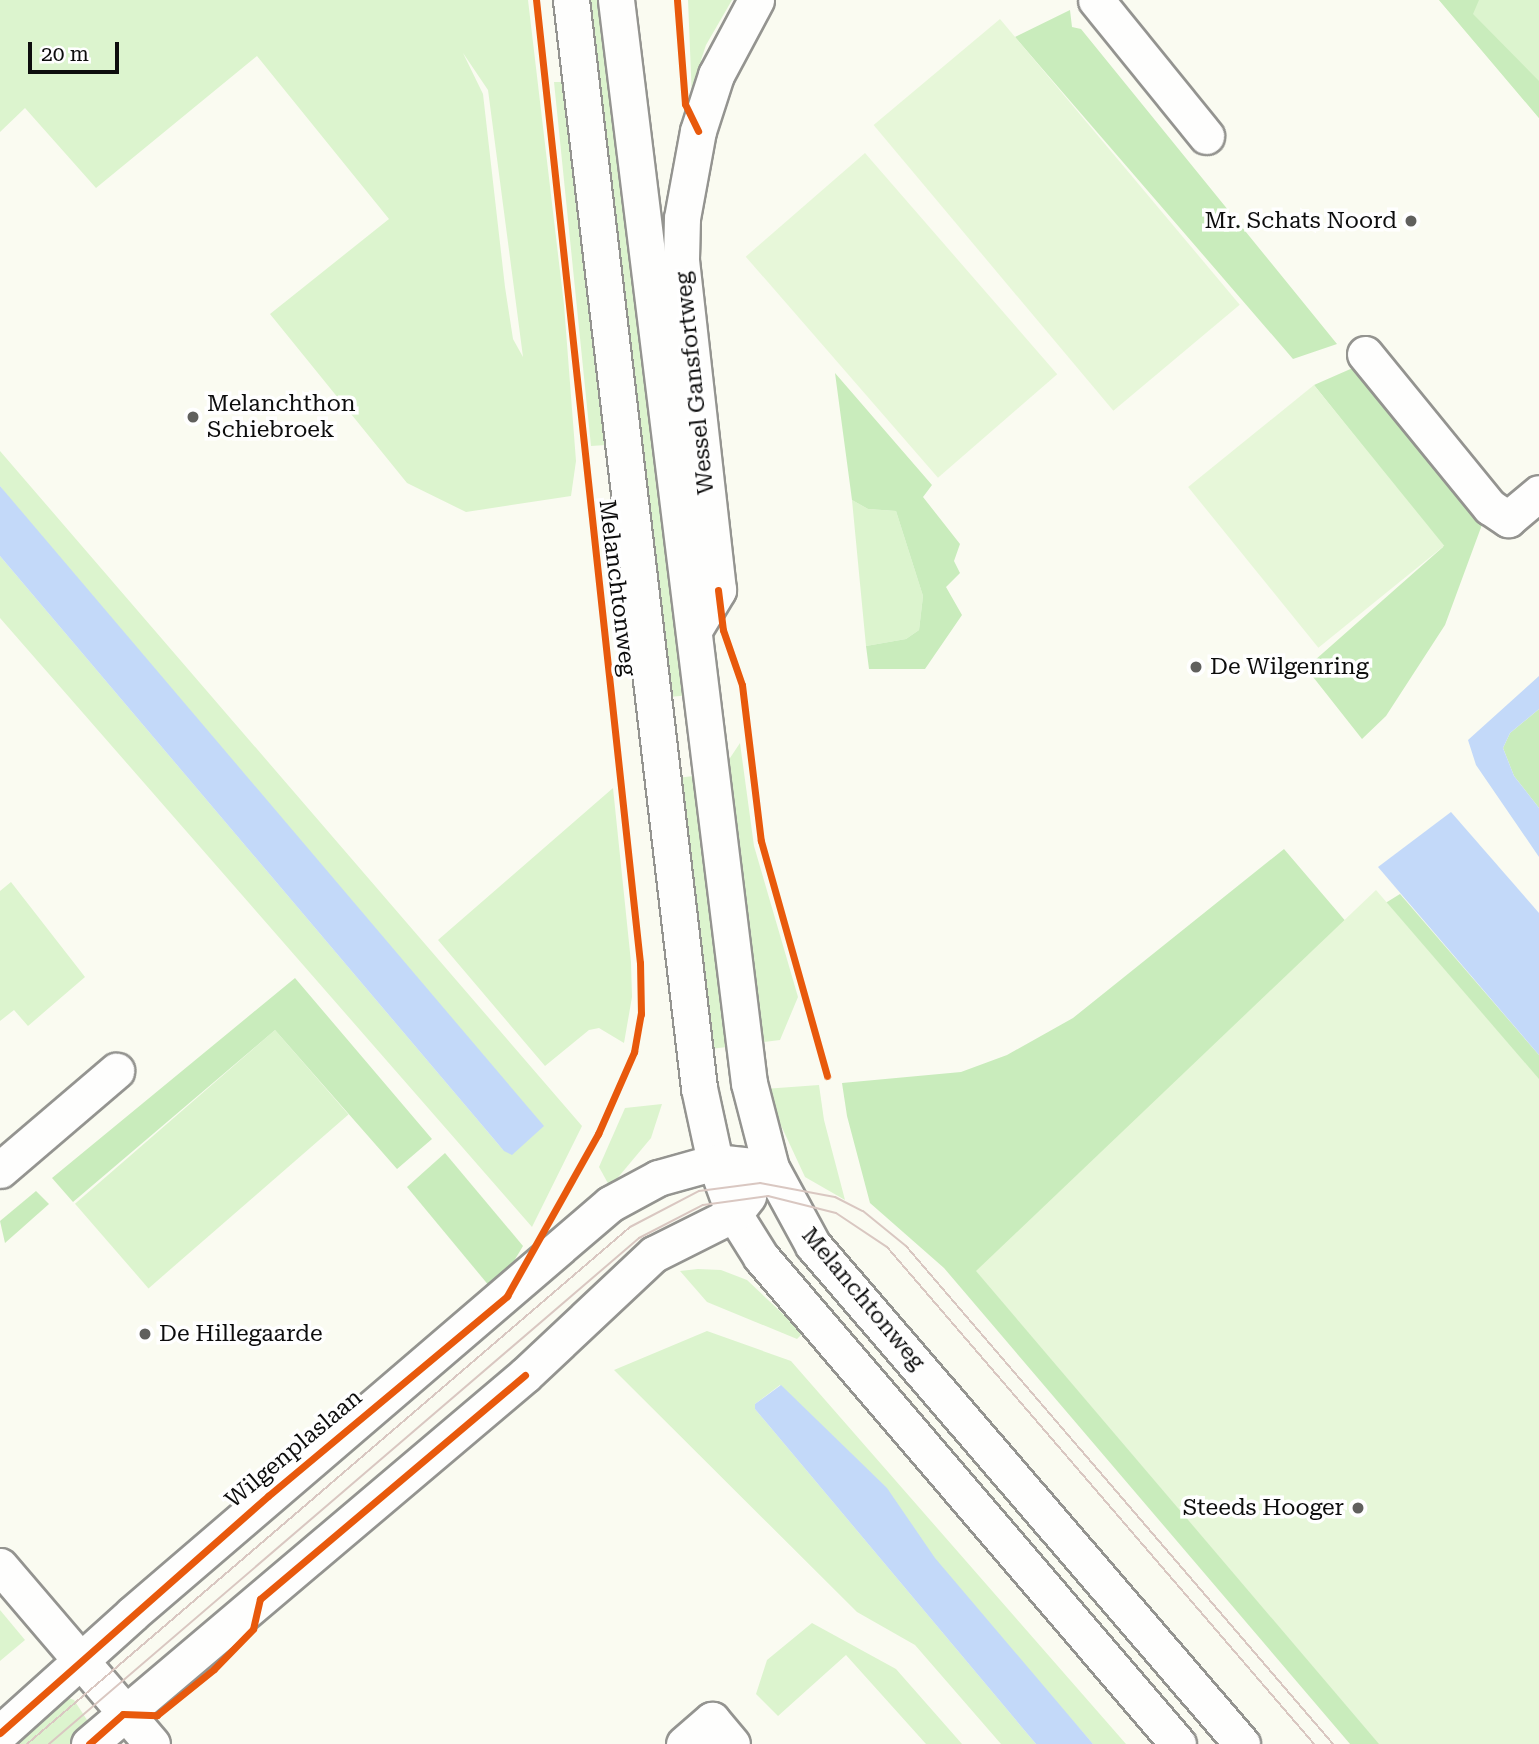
<!DOCTYPE html>
<html>
<head>
<meta charset="utf-8">
<style>
	body { margin:0 }
	#map { position:relative; width:1539px; height:1744px; overflow:hidden; background:#fafbf1; font-family:"Roboto Serif",serif }
	div>[style] { position:absolute }
	.green>* { inset:0; background:#dcf4ce; transform-origin:0 0 }
	.forest>* { inset:0; background:#c9ecbc }
	.pitch>* { inset:0; background:#e7f7d9; transform-origin:0 0 }
	.water>* { inset:0; background:#c3d9f9 }
	.roads { filter:drop-shadow(2px 0 #949490) drop-shadow(-2px 0 #949490) drop-shadow(0 2px #949490) drop-shadow(0 -2px #949490) }
	.minor>* { height:35px; margin:-17.5px; padding:0 17.5px; transform-origin:17.5px; border-radius:17.5px; background:#fefefd }
	.tram>* { height:2px; margin:-1px; padding:0 1px; transform-origin:1px; border-radius:1px; background:#d9c7c1 }
	.cycleway>* { height:7px; margin:-3.5px; padding:0 3.5px; transform-origin:3.5px; border-radius:3.5px; background:#e8590c }
	.dots>* { width:19px; height:19px; translate:-50% -50%; box-sizing:border-box; border:4px solid #fff; border-radius:50% }
	span { translate:-50% -50%; white-space:nowrap; text-align:center; line-height:1.15; -webkit-text-stroke:7px #fff; paint-order:stroke }
	.poi-label { font-size:23px; color:#0d0d0d }
	.right { translate:-100% -50%; text-align:right }
	.left { translate:0 -50%; text-align:left }
	.street-label { font-size:23px; color:#0d0d0d }
	.scale { position:absolute; left:28px; top:42px; width:91px; height:32px; box-sizing:border-box; border:4px solid #0d0d0d; border-top:0; padding-left:9px; font-size:21px; line-height:24px; white-space:nowrap; color:#0d0d0d; -webkit-text-stroke:5px #fff; paint-order:stroke }
</style>
</head>
<body>
<div id="map">
	<div class="green">
		<div style="clip-path:polygon(evenodd,0 0,528px 0,564px 305px,576px 461px,571px 496px,466px 512px,407px 483px,270px 314px,389px 219px,257px 56px,96px 188px,25px 108px,0 132px,0 0,463px 53px,488px 90px,523px 357px,513px 339px,505px 287px,483px 94px,463px 53px)"></div>
		<div style="clip-path:polygon(588px 0,602px 0,657px 493px,673px 556px,691px 695px,669px 697px)"></div>
		<div style="clip-path:polygon(688px 0,732px 0,706px 45px,701px 60px,711px 66px,692px 99px)"></div>
		<div style="clip-path:polygon(1439px 0,1539px 0,1539px 118px)"></div>
		<div style="clip-path:polygon(554px 82px,563px 82px,606px 445px,591px 446px)"></div>
		<div style="clip-path:polygon(0 451px,582px 1126px,532px 1227px,0 618px,0 556px,504px 1151px,0 486px)"></div>
		<div style="clip-path:polygon(852px 500px,868px 509px,896px 511px,923px 596px,919px 630px,906px 639px,866px 646px)"></div>
		<div style="clip-path:polygon(740px 743px,754px 846px,798px 997px,780px 1040px,756px 1043px,724px 767px)"></div>
		<div style="left:702px;top:775px;width:273px;height:23px;rotate:83deg"></div>
		<div style="clip-path:polygon(613px 788px,631px 962px,632px 997px,624px 1043px,599px 1028px,589px 1030px,545px 1066px,438px 940px)"></div>
		<div style="clip-path:polygon(11px 882px,85px 977px,28px 1026px,14px 1010px,0 1021px,0 891px)"></div>
		<div style="left:275px;top:1030px;width:112px;height:265px;rotate:49deg"></div>
		<div style="clip-path:polygon(819px 1085px,824px 1120px,845px 1200px,805px 1177px,764px 1089px)"></div>
		<div style="clip-path:polygon(662px 1104px,651px 1138px,610px 1187px,599px 1167px,625px 1108px)"></div>
		<div style="clip-path:polygon(698px 1269px,721px 1270px,747px 1280px,803px 1333px,797px 1339px,707px 1302px,680px 1271px)"></div>
		<div style="clip-path:polygon(707px 1331px,791px 1361px,1126px 1744px,1093px 1744px,780px 1385px,755px 1404px,755px 1409px,1036px 1744px,1001px 1744px,915px 1645px,857px 1612px,614px 1370px)"></div>
		<div style="clip-path:polygon(0 1610px,25px 1640px,0 1661px)"></div>
		<div style="clip-path:polygon(812px 1623px,896px 1669px,962px 1744px,926px 1744px,846px 1655px,778px 1716px,756px 1694px,767px 1660px)"></div>
		<div style="clip-path:polygon(66px 1697px,74px 1700px,89px 1723px,76px 1744px,2px 1744px)"></div>
	</div>
	<div class="forest">
		<div style="clip-path:polygon(1439px 0,1479px 0,1473px 14px,1539px 81px,1539px 118px)"></div>
		<div style="clip-path:polygon(1070px 10px,1072px 27px,1081px 29px,1337px 344px,1293px 359px,1015px 37px)"></div>
		<div style="clip-path:polygon(1355px 367px,1483px 522px,1445px 625px,1386px 716px,1362px 739px,1306px 668px,1443px 547px,1314px 385px)"></div>
		<div style="clip-path:polygon(835px 373px,932px 485px,923px 497px,960px 544px,954px 561px,960px 573px,946px 587px,962px 615px,925px 669px,869px 669px,866px 646px,906px 639px,919px 630px,923px 596px,896px 511px,868px 509px,852px 500px)"></div>
		<div style="clip-path:polygon(1539px 709px,1539px 808px,1514px 776px,1503px 748px,1510px 733px)"></div>
		<div style="clip-path:polygon(1284px 849px,1371px 951px,1429px 1744px,1350px 1744px,944px 1268px,870px 1203px,847px 1116px,842px 1083px,961px 1072px,1007px 1055px,1073px 1018px)"></div>
		<div style="clip-path:polygon(1400px 894px,1539px 1055px,1539px 1115px,1379px 907px)"></div>
		<div style="clip-path:polygon(295px 978px,432px 1139px,397px 1169px,275px 1030px,73px 1202px,52px 1178px)"></div>
		<div style="clip-path:polygon(445px 1153px,523px 1246px,495px 1293px,407px 1187px)"></div>
		<div style="clip-path:polygon(36px 1191px,49px 1204px,5px 1243px,0 1221px)"></div>
	</div>
	<div class="pitch">
		<div style="left:1000px;top:19px;width:373px;height:165px;rotate:50deg"></div>
		<div style="left:865px;top:153px;width:293px;height:158px;rotate:49deg"></div>
		<div style="left:1314px;top:385px;width:207px;height:162px;rotate:51deg"></div>
		<div style="clip-path:polygon(1376px 890px,1539px 1079px,1539px 1744px,1379px 1744px,976px 1271px)"></div>
	</div>
	<div class="water">
		<div style="clip-path:polygon(0 486px,544px 1126px,512px 1155px,504px 1151px,0 556px)"></div>
		<div style="clip-path:polygon(1539px 676px,1539px 709px,1510px 733px,1503px 748px,1514px 776px,1539px 808px,1539px 857px,1476px 765px,1468px 740px)"></div>
		<div style="clip-path:polygon(1451px 812px,1539px 913px,1539px 1055px,1378px 867px)"></div>
		<div style="clip-path:polygon(781px 1385px,887px 1488px,935px 1558px,1093px 1744px,1036px 1744px,755px 1409px,755px 1404px)"></div>
	</div>
	<div class="roads">
		<div class="minor">
			<div style="left:571px;top:0;width:1096px;rotate:83.29deg"></div>
			<div style="left:699px;top:1088px;width:76px;rotate:77.8deg"></div>
			<div style="left:715px;top:1162px;width:55px;rotate:69.9deg"></div>
			<div style="left:734px;top:1214px;width:51px;rotate:57.9deg"></div>
			<div style="left:761px;top:1257px;width:641px;rotate:49.43deg"></div>
			<div style="left:616px;top:0;width:1091px;rotate:83deg"></div>
			<div style="left:749px;top:1083px;width:88px;rotate:75.5deg"></div>
			<div style="left:771px;top:1168px;width:88px;rotate:61.4deg"></div>
			<div style="left:813px;top:1245px;width:658px;rotate:49.31deg"></div>
			<div style="left:1096px;top:0;width:175px;rotate:51deg"></div>
			<div style="left:1365px;top:354px;width:198px;rotate:50.8deg"></div>
			<div style="left:1490px;top:507px;width:22px;rotate:34deg"></div>
			<div style="left:1508px;top:519px;width:40px;rotate:-40deg"></div>
			<div style="left:694px;top:630px;width:47px;rotate:-59deg"></div>
			<div style="left:718px;top:590px;width:333px;rotate:-96.4deg"></div>
			<div style="left:681px;top:259px;width:41px;rotate:-88.6deg"></div>
			<div style="left:682px;top:218px;width:88px;rotate:-79.6deg"></div>
			<div style="left:698px;top:131px;width:59px;rotate:-72.2deg"></div>
			<div style="left:716px;top:75px;width:85px;rotate:-61.9deg"></div>
			<div style="left:0;top:1170px;width:153px;rotate:-40.5deg"></div>
			<div style="left:0;top:1566px;width:234px;rotate:49.5deg"></div>
			<div style="left:0;top:1733px;width:178px;rotate:-42deg"></div>
			<div style="left:132px;top:1614px;width:630px;rotate:-40.62deg"></div>
			<div style="left:610px;top:1204px;width:55px;rotate:-28.4deg"></div>
			<div style="left:658px;top:1178px;width:59px;rotate:-15.7deg"></div>
			<div style="left:715px;top:1162px;width:56px;rotate:6.1deg"></div>
			<div style="left:89px;top:1744px;width:571px;rotate:-40.24deg"></div>
			<div style="left:525px;top:1375px;width:177px;rotate:-43.2deg"></div>
			<div style="left:654px;top:1254px;width:89px;rotate:-26.6deg"></div>
			<div style="left:734px;top:1214px;width:23px;rotate:-52deg"></div>
			<div style="left:684px;top:1744px;width:37px;rotate:-41deg"></div>
			<div style="left:712px;top:1720px;width:31px;rotate:50deg"></div>
		</div>
	</div>
	<div class="tram">
		<div style="left:27px;top:1744px;width:794px;rotate:-40.61deg"></div>
		<div style="left:630px;top:1227px;width:78px;rotate:-27.6deg"></div>
		<div style="left:699px;top:1191px;width:62px;rotate:-7.5deg"></div>
		<div style="left:760px;top:1183px;width:76px;rotate:10.6deg"></div>
		<div style="left:835px;top:1197px;width:31px;rotate:27deg"></div>
		<div style="left:863px;top:1211px;width:55px;rotate:39.1deg"></div>
		<div style="left:906px;top:1246px;width:656px;rotate:49.39deg"></div>
		<div style="left:49px;top:1744px;width:777px;rotate:-40.62deg"></div>
		<div style="left:639px;top:1238px;width:72px;rotate:-27.3deg"></div>
		<div style="left:703px;top:1205px;width:66px;rotate:-7.9deg"></div>
		<div style="left:768px;top:1196px;width:70px;rotate:14deg"></div>
		<div style="left:836px;top:1213px;width:61px;rotate:33.7deg"></div>
		<div style="left:887px;top:1247px;width:655px;rotate:49.33deg"></div>
	</div>
	<div class="cycleway">
		<div style="left:677px;top:0;width:104px;rotate:85.6deg"></div>
		<div style="left:685px;top:104px;width:30px;rotate:64deg"></div>
		<div style="left:718px;top:590px;width:40px;rotate:82.9deg"></div>
		<div style="left:723px;top:630px;width:58px;rotate:70.9deg"></div>
		<div style="left:742px;top:685px;width:157px;rotate:83.1deg"></div>
		<div style="left:761px;top:841px;width:244px;rotate:74.3deg"></div>
		<div style="left:0;top:1733px;width:358px;rotate:-41.5deg"></div>
		<div style="left:268px;top:1496px;width:312px;rotate:-39.9deg"></div>
		<div style="left:507px;top:1296px;width:186px;rotate:-60.7deg"></div>
		<div style="left:598px;top:1134px;width:90px;rotate:-66.3deg"></div>
		<div style="left:634px;top:1052px;width:39px;rotate:-80deg"></div>
		<div style="left:641px;top:1014px;width:51px;rotate:-91.1deg"></div>
		<div style="left:640px;top:963px;width:969px;rotate:-96.16deg"></div>
		<div style="left:89px;top:1744px;width:45px;rotate:-41.4deg"></div>
		<div style="left:123px;top:1714px;width:34px;rotate:2deg"></div>
		<div style="left:157px;top:1715px;width:73px;rotate:-38.9deg"></div>
		<div style="left:214px;top:1669px;width:56px;rotate:-45.7deg"></div>
		<div style="left:253px;top:1629px;width:31px;rotate:-77deg"></div>
		<div style="left:260px;top:1599px;width:347px;rotate:-40.2deg"></div>
	</div>
	<div class="dots">
		<div style="left:1411px;top:221px;background:#60605d"></div>
		<div style="left:193px;top:417px;background:#60605d"></div>
		<div style="left:1196px;top:667px;background:#60605d"></div>
		<div style="left:145px;top:1334px;background:#60605d"></div>
		<div style="left:1358px;top:1508px;background:#60605d"></div>
	</div>
	<div class="poi-label">
		<span class="right" style="left:1397px;top:221px">Mr. Schats Noord</span>
		<span class="left" style="left:207px;top:417px">Melanchthon<br>Schiebroek</span>
		<span class="left" style="left:1210px;top:667px">De Wilgenring</span>
		<span class="left" style="left:159px;top:1334px">De Hillegaarde</span>
		<span class="right" style="left:1344px;top:1508px">Steeds Hooger</span>
	</div>
	<div class="street-label">
		<span style="left:695px;top:383px;rotate:-96deg">Wessel Gansfortweg</span>
		<span style="left:617px;top:588px;rotate:83deg">Melanchtonweg</span>
		<span style="left:863px;top:1299px;rotate:50deg">Melanchtonweg</span>
		<span style="left:294px;top:1449px;rotate:-40deg">Wilgenplaslaan</span>
	</div>
	<div class="scale">20 m</div>
</div>
</body>
</html>
